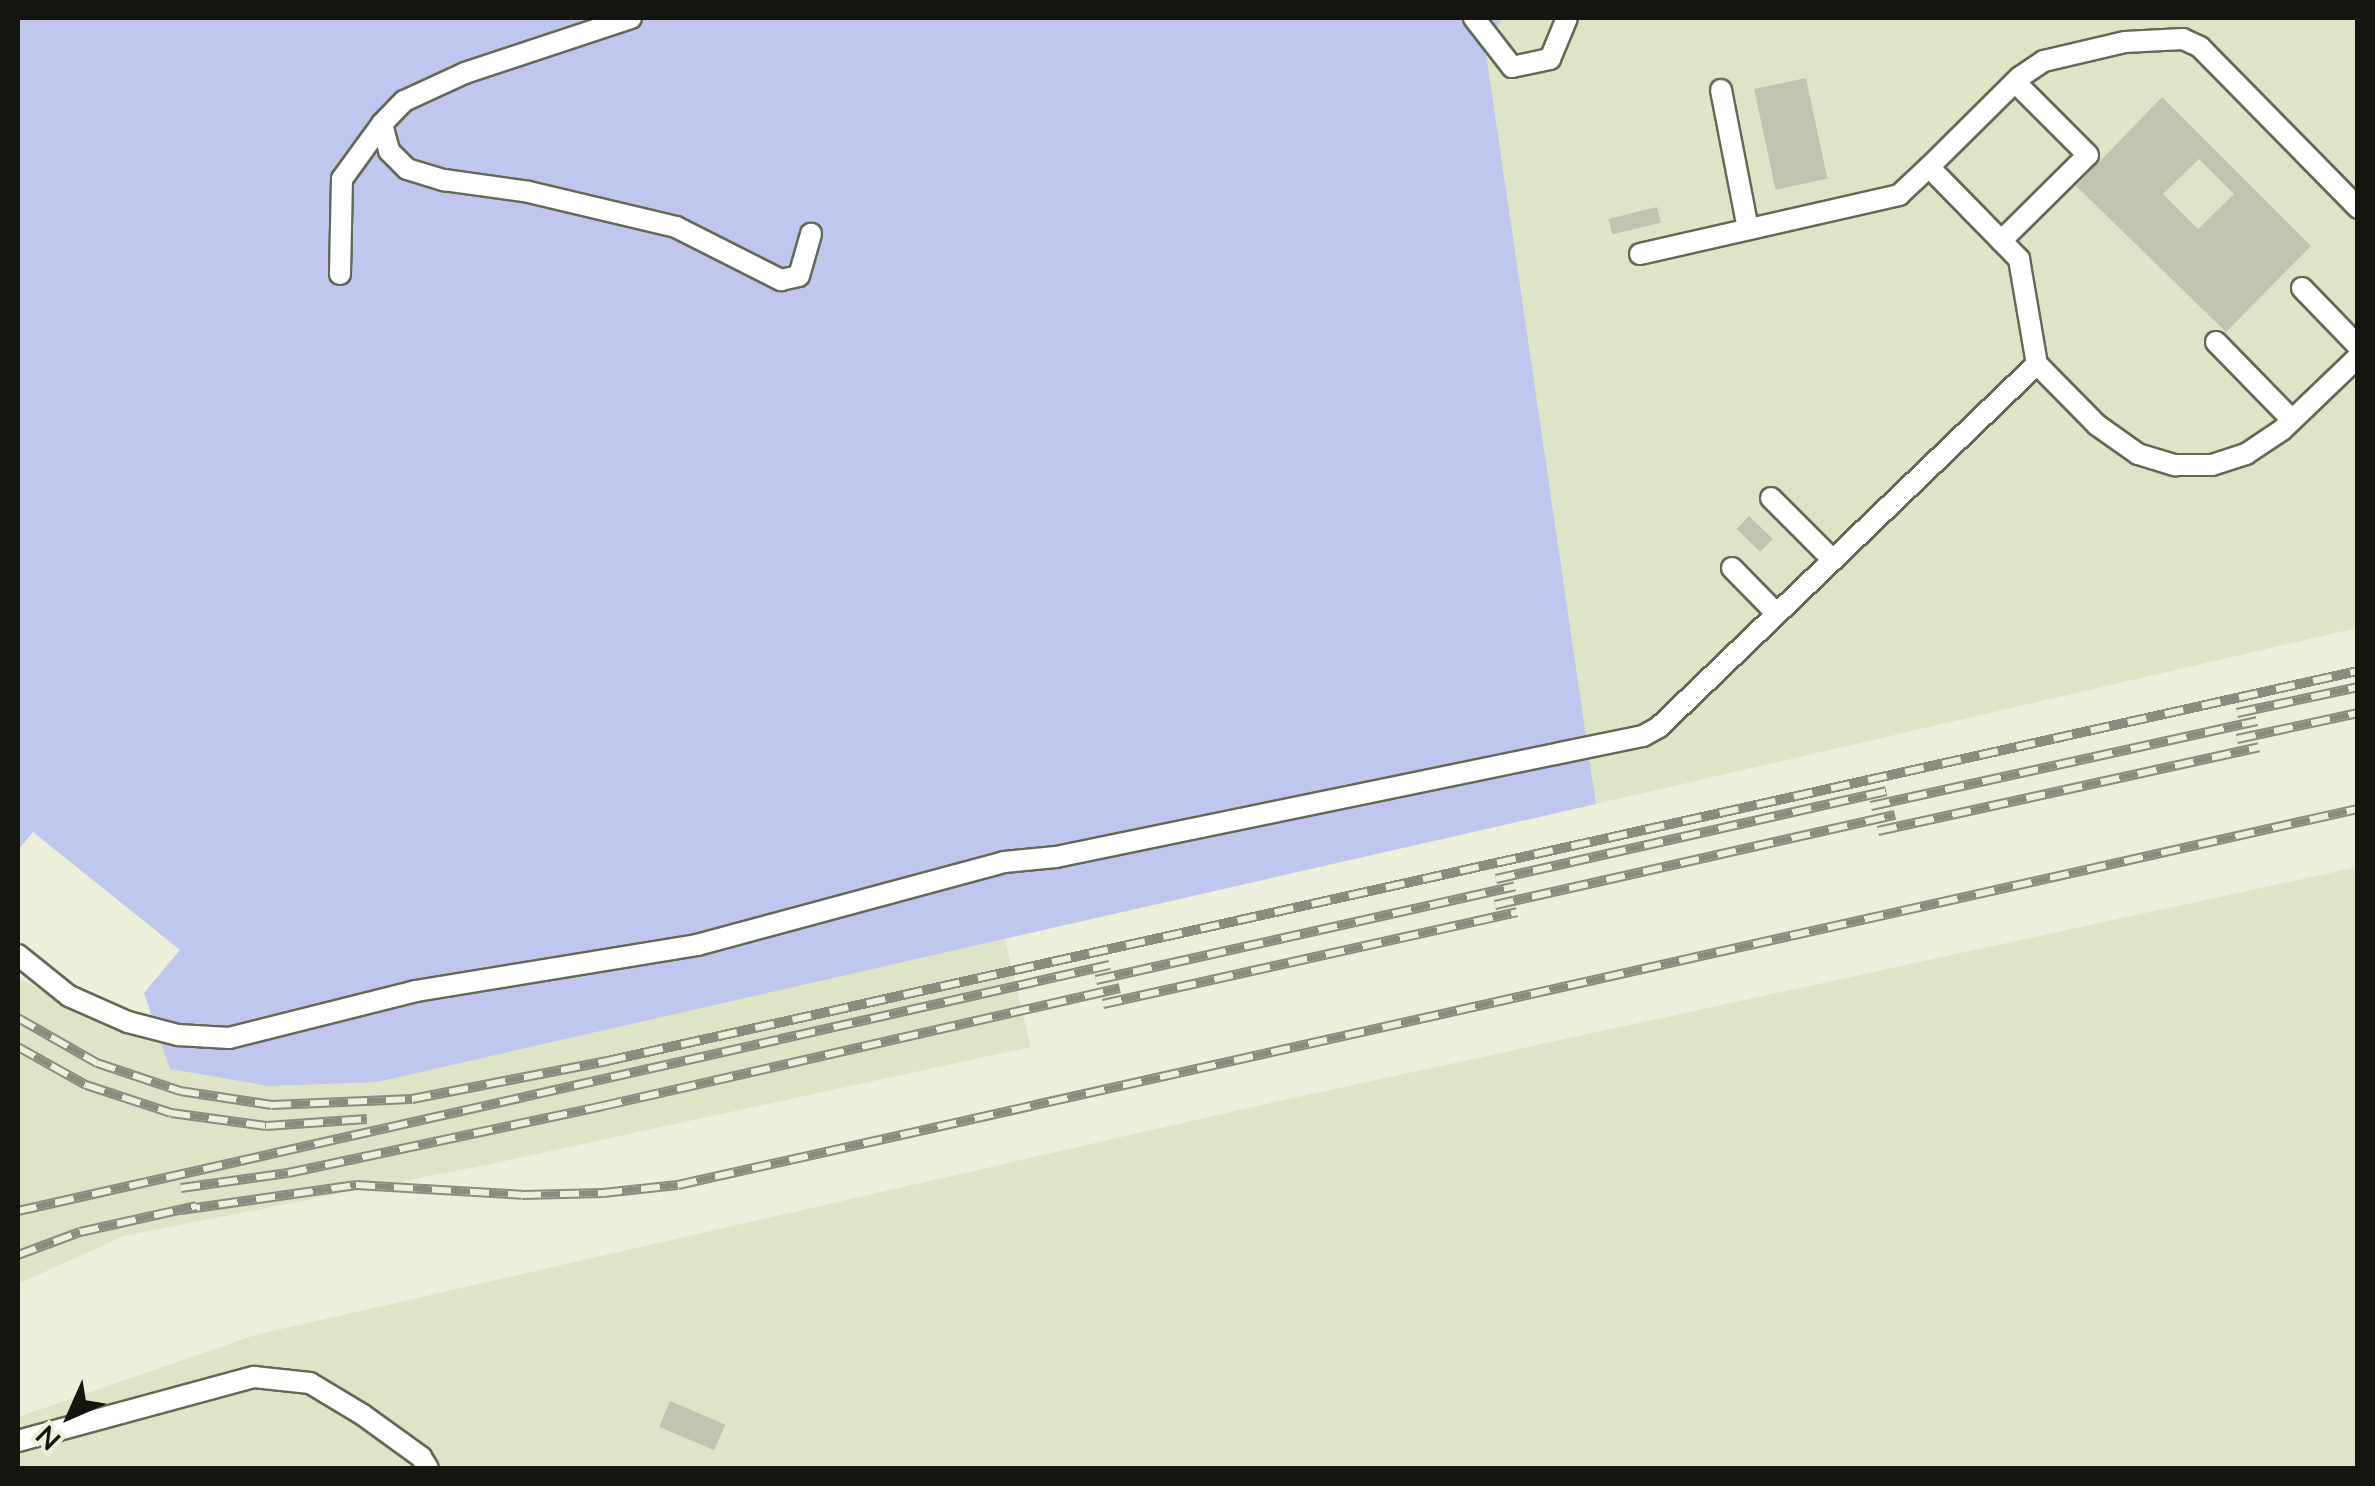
<!DOCTYPE html>
<html>
<head>
<meta charset="utf-8">
<style>
	body { margin:0 }
	#map { position:relative; width:2375px; height:1486px; overflow:hidden; background:#ecf0da; font-family:"Nunito Sans",sans-serif }
	div>[style] { position:absolute }
	.built>* { inset:0; background:#dee5c7 }
	.green>* { inset:0; background:#c0c7ee }
	.building>* { inset:0; background:#bfc4ae; transform-origin:0 0 }
	.roads { filter:drop-shadow(2px 0 #646855) drop-shadow(-2px 0 #646855) drop-shadow(0 2px #646855) drop-shadow(0 -2px #646855) }
	.minor>* { height:20px; margin:-10px; padding:0 10px; transform-origin:10px; border-radius:10px; background:#fff }
	.rail>* { height:10px; margin-top:-5px; transform-origin:0; background:repeating-linear-gradient(90deg,#ecf0da 0 19px,#8a8c7d 0 38px); box-sizing:border-box; border-block:2px solid #8a8c7d }
	span { translate:-50% -50%; white-space:nowrap; text-align:center; line-height:1.15; -webkit-text-stroke:9px #ecf0da; paint-order:stroke }
	.frame { position:absolute; inset:0; border:20px solid #14150e; pointer-events:none }
	.north { position:absolute; left:20px; top:1366px; width:100px; height:100px; -webkit-text-stroke:8px #ecf0da; paint-order:stroke; rotate:225deg; font-size:28px; font-weight:700; line-height:40px; text-align:center; color:#14150e }
	.north::after { content:''; display:block; margin:auto; width:35px; height:45px; background:#14150e; clip-path:polygon(50% 0,100% 100%,50% 72%,0 100%) }
</style>
</head>
<body>
<div id="map">
	<div class="built">
		<div style="clip-path:polygon(1503px 18px,2357px 18px,2357px 628px,1596px 804px,1485px 46px)"></div>
		<div style="clip-path:polygon(2357px 867px,2357px 1468px,18px 1468px,18px 1417px,255px 1335px,1279px 1101px)"></div>
		<div style="clip-path:polygon(1000px 919px,1031px 1047px,491px 1164px,124px 1236px,18px 1284px,18px 978px,134px 1035px,213px 1058px)"></div>
	</div>
	<div class="green">
		<div style="clip-path:polygon(18px 18px,1503px 18px,1485px 46px,1596px 804px,377px 1082px,269px 1086px,170px 1069px,144px 993px,180px 950px,33px 832px,18px 850px)"></div>
	</div>
	<div class="building">
		<div style="left:1806px;top:78px;width:103px;height:53px;rotate:78deg"></div>
		<div style="clip-path:polygon(evenodd,2162px 97px,2311px 246px,2226px 332px,2076px 186px,2162px 97px,2199px 159px,2234px 194px,2198px 229px,2163px 194px,2199px 159px)"></div>
		<div style="left:1657px;top:207px;width:16px;height:50px;rotate:76deg"></div>
		<div style="left:1749px;top:516px;width:33px;height:18px;rotate:44deg"></div>
		<div style="left:670px;top:1401px;width:60px;height:28px;rotate:23deg"></div>
	</div>
	<div class="roads">
		<div class="minor">
			<div style="left:631px;top:18px;width:175px;rotate:161.7deg"></div>
			<div style="left:465px;top:73px;width:67px;rotate:155.3deg"></div>
			<div style="left:404px;top:101px;width:32px;rotate:134deg"></div>
			<div style="left:382px;top:124px;width:28px;rotate:75deg"></div>
			<div style="left:389px;top:151px;width:25px;rotate:45deg"></div>
			<div style="left:407px;top:169px;width:39px;rotate:17deg"></div>
			<div style="left:444px;top:180px;width:86px;rotate:8deg"></div>
			<div style="left:529px;top:192px;width:151px;rotate:13.4deg"></div>
			<div style="left:676px;top:227px;width:118px;rotate:26.8deg"></div>
			<div style="left:781px;top:280px;width:18px;rotate:-13deg"></div>
			<div style="left:799px;top:276px;width:44px;rotate:-74.1deg"></div>
			<div style="left:1474px;top:18px;width:62px;rotate:52.2deg"></div>
			<div style="left:1512px;top:67px;width:39px;rotate:-12deg"></div>
			<div style="left:1550px;top:59px;width:44px;rotate:-67.5deg"></div>
			<div style="left:1721px;top:90px;width:142px;rotate:79deg"></div>
			<div style="left:1929px;top:167px;width:128px;rotate:-44.7deg"></div>
			<div style="left:2020px;top:77px;width:29px;rotate:-34deg"></div>
			<div style="left:2044px;top:61px;width:83px;rotate:-13.2deg"></div>
			<div style="left:2125px;top:42px;width:58px;rotate:-3deg"></div>
			<div style="left:2183px;top:39px;width:19px;rotate:25deg"></div>
			<div style="left:2200px;top:47px;width:226px;rotate:45.5deg"></div>
			<div style="left:2001px;top:241px;width:122px;rotate:-44.7deg"></div>
			<div style="left:2088px;top:155px;width:103px;rotate:-135deg"></div>
			<div style="left:1640px;top:254px;width:266px;rotate:-12.8deg"></div>
			<div style="left:1899px;top:195px;width:41px;rotate:-43deg"></div>
			<div style="left:1929px;top:167px;width:129px;rotate:45.6deg"></div>
			<div style="left:2019px;top:259px;width:107px;rotate:80.3deg"></div>
			<div style="left:340px;top:274px;width:95px;rotate:-88.8deg"></div>
			<div style="left:342px;top:179px;width:68px;rotate:-54deg"></div>
			<div style="left:2302px;top:288px;width:81px;rotate:46deg"></div>
			<div style="left:2216px;top:342px;width:109px;rotate:45.7deg"></div>
			<div style="left:1771px;top:498px;width:88px;rotate:45deg"></div>
			<div style="left:1732px;top:568px;width:64px;rotate:45.6deg"></div>
			<div style="left:18px;top:955px;width:65px;rotate:38.8deg"></div>
			<div style="left:69px;top:996px;width:64px;rotate:23.8deg"></div>
			<div style="left:128px;top:1022px;width:52px;rotate:14.6deg"></div>
			<div style="left:178px;top:1035px;width:51px;rotate:3.4deg"></div>
			<div style="left:229px;top:1038px;width:193px;rotate:-14.1deg"></div>
			<div style="left:416px;top:991px;width:285px;rotate:-9.3deg"></div>
			<div style="left:697px;top:945px;width:318px;rotate:-15.1deg"></div>
			<div style="left:1004px;top:862px;width:52px;rotate:-5.5deg"></div>
			<div style="left:1056px;top:857px;width:599px;rotate:-11.65deg"></div>
			<div style="left:1643px;top:736px;width:18px;rotate:-29deg"></div>
			<div style="left:1659px;top:727px;width:524px;rotate:-43.84deg"></div>
			<div style="left:2037px;top:364px;width:86px;rotate:45.5deg"></div>
			<div style="left:2097px;top:425px;width:50px;rotate:35.3deg"></div>
			<div style="left:2138px;top:454px;width:39px;rotate:17deg"></div>
			<div style="left:2175px;top:465px;width:37px"></div>
			<div style="left:2212px;top:465px;width:36px;rotate:-18deg"></div>
			<div style="left:2246px;top:454px;width:43px;rotate:-33.7deg"></div>
			<div style="left:2282px;top:430px;width:105px;rotate:-43.8deg"></div>
			<div style="left:18px;top:1441px;width:245px;rotate:-15.2deg"></div>
			<div style="left:254px;top:1377px;width:56px;rotate:6.1deg"></div>
			<div style="left:310px;top:1383px;width:62px;rotate:31.1deg"></div>
			<div style="left:363px;top:1415px;width:72px;rotate:35.9deg"></div>
			<div style="left:421px;top:1457px;width:13px;rotate:58deg"></div>
		</div>
	</div>
	<div class="rail">
		<div style="left:2237px;top:713px;width:124px;rotate:-12.1deg"></div>
		<div style="left:2237px;top:739px;width:124px;rotate:-12.1deg"></div>
		<div style="left:1871px;top:806px;width:395px;rotate:-12.4deg"></div>
		<div style="left:1878px;top:831px;width:390px;rotate:-12.4deg"></div>
		<div style="left:1496px;top:879px;width:400px;rotate:-12.7deg"></div>
		<div style="left:1495px;top:905px;width:410px;rotate:-12.7deg"></div>
		<div style="left:1096px;top:980px;width:429px;rotate:-12.6deg"></div>
		<div style="left:1103px;top:1004px;width:424px;rotate:-12.5deg"></div>
		<div style="left:18px;top:1018px;width:91px;rotate:29.7deg"></div>
		<div style="left:97px;top:1063px;width:88px;rotate:18.6deg"></div>
		<div style="left:180px;top:1091px;width:93px;rotate:8.7deg"></div>
		<div style="left:272px;top:1105px;width:140px;rotate:-2.5deg"></div>
		<div style="left:412px;top:1099px;width:199px;rotate:-11deg"></div>
		<div style="left:607px;top:1061px;width:1794px;rotate:-12.56deg"></div>
		<div style="left:18px;top:1047px;width:78px;rotate:29.2deg"></div>
		<div style="left:86px;top:1085px;width:89px;rotate:18.2deg"></div>
		<div style="left:171px;top:1113px;width:96px;rotate:7.8deg"></div>
		<div style="left:266px;top:1126px;width:101px;rotate:-4deg"></div>
		<div style="left:181px;top:1188px;width:108px;rotate:-8deg"></div>
		<div style="left:288px;top:1173px;width:322px;rotate:-12deg"></div>
		<div style="left:603px;top:1106px;width:530px;rotate:-12.86deg"></div>
		<div style="left:181px;top:1210px;width:177px;rotate:-8.1deg"></div>
		<div style="left:356px;top:1185px;width:166px;rotate:3.4deg"></div>
		<div style="left:522px;top:1195px;width:81px;rotate:-1.4deg"></div>
		<div style="left:603px;top:1193px;width:75px;rotate:-6.1deg"></div>
		<div style="left:678px;top:1185px;width:1722px;rotate:-12.62deg"></div>
		<div style="left:18px;top:1211px;width:1119px;rotate:-12.7deg"></div>
		<div style="left:18px;top:1255px;width:66px;rotate:-20.4deg"></div>
		<div style="left:80px;top:1232px;width:119px;rotate:-12.6deg"></div>
	</div>
	<div class="frame"></div>
	<div class="north">N</div>
</div>
</body>
</html>
